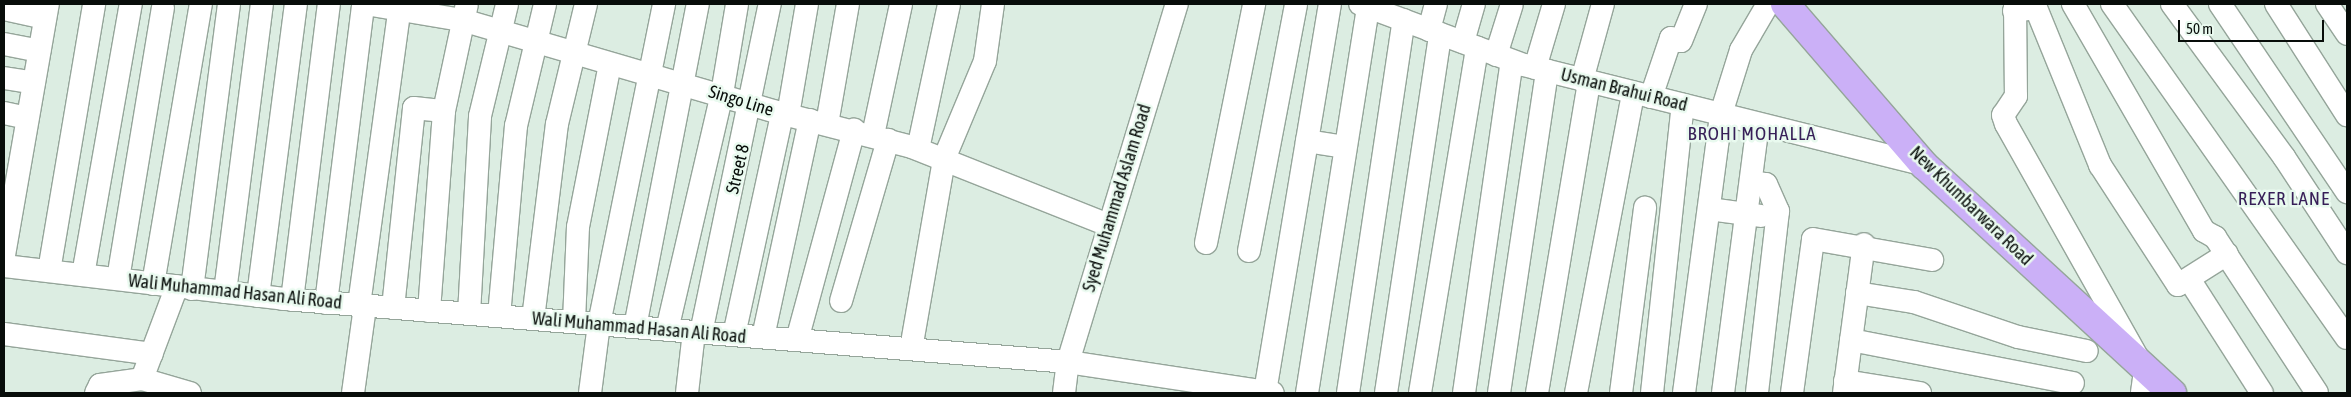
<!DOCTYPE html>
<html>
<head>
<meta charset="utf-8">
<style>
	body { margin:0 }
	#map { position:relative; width:2351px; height:397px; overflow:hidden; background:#dcede2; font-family:"Asap Condensed",sans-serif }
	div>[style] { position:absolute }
	.roads { filter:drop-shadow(1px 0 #95a59a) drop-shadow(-1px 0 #95a59a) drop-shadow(0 1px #95a59a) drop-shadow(0 -1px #95a59a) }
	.minor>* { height:22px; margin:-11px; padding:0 11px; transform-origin:11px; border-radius:11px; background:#fff }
	.major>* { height:28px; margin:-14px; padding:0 14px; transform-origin:14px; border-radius:14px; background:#cbb0f7 }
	span { translate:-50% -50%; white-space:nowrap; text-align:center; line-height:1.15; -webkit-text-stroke:5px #e9faef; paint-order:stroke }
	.street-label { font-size:18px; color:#080d0a }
	.neighbourhood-label { font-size:19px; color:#371f58; letter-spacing:1px }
	.frame { position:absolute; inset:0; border:5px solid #080d0a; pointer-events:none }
	.scale { position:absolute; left:2178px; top:20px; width:146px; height:22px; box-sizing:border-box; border:2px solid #080d0a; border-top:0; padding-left:6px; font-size:15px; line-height:18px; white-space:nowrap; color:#080d0a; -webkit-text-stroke:4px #e9faef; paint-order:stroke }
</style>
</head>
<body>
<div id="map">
	<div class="roads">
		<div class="minor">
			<div style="left:366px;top:4px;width:97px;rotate:9.5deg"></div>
			<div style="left:462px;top:20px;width:327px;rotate:16.3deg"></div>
			<div style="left:776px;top:112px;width:140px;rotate:14.4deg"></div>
			<div style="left:912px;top:147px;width:211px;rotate:21.7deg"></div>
			<div style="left:1360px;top:4px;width:175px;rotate:20.4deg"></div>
			<div style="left:1524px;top:65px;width:412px;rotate:14deg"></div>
			<div style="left:2015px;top:4px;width:92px;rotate:89.4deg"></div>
			<div style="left:2016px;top:96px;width:23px;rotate:124deg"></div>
			<div style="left:2003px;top:115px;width:9px;rotate:72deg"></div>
			<div style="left:2006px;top:124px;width:283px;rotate:60.6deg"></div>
			<div style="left:2145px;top:371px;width:22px;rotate:98deg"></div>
			<div style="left:2073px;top:4px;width:262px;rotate:60deg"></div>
			<div style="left:2204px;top:231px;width:13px;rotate:29deg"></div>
			<div style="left:2215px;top:237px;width:186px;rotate:56.8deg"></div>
			<div style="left:2112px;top:4px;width:408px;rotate:54.9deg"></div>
			<div style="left:2172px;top:4px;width:190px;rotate:53.8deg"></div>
			<div style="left:2284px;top:157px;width:115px;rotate:56.7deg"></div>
			<div style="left:2220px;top:4px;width:227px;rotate:56deg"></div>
			<div style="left:2276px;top:4px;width:132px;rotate:57.4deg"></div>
			<div style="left:2327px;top:4px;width:36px;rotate:56deg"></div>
			<div style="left:4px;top:9px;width:42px;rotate:12.4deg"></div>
			<div style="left:2014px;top:11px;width:22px;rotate:-8deg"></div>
			<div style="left:2036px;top:8px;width:170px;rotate:67.8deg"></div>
			<div style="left:2100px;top:165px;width:143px;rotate:57deg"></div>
			<div style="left:2178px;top:285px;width:58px;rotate:-32.3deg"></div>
			<div style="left:1429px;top:30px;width:27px;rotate:-75deg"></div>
			<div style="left:1463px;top:42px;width:40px;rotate:-74deg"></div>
			<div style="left:4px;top:44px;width:36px;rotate:11deg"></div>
			<div style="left:1496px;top:55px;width:53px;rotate:-72.6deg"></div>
			<div style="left:1535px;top:68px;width:67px;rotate:-73.5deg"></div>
			<div style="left:4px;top:78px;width:30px;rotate:9deg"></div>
			<div style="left:1582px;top:80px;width:79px;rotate:-74.6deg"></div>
			<div style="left:1651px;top:97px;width:62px;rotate:-71.3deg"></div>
			<div style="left:1671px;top:38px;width:10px;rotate:17deg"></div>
			<div style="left:1681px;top:41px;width:40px;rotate:-68deg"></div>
			<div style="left:4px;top:113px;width:24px;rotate:12deg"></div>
			<div style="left:788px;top:115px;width:113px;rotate:-80.3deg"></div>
			<div style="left:827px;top:124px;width:122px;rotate:-80.1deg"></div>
			<div style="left:873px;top:135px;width:134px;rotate:-77.9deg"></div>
			<div style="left:1307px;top:141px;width:38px;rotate:9deg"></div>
			<div style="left:918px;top:149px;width:148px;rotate:-77.9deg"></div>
			<div style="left:1751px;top:182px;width:15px;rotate:8deg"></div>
			<div style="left:1766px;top:184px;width:30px;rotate:66deg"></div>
			<div style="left:1778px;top:211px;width:183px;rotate:96.6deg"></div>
			<div style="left:1709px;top:209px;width:52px;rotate:7.7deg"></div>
			<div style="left:1206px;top:243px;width:244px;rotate:-78.6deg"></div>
			<div style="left:1249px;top:251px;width:251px;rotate:-79.2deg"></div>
			<div style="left:4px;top:255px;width:255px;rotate:-80.1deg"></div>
			<div style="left:4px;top:266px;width:282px;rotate:6.7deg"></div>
			<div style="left:284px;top:299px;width:787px;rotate:4.59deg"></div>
			<div style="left:1068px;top:362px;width:207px;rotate:8.6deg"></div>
			<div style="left:49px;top:271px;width:271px;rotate:-80.4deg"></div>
			<div style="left:83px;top:275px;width:275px;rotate:-80deg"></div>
			<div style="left:118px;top:279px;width:275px;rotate:-80.6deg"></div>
			<div style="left:2189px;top:279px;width:135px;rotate:57.4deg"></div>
			<div style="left:153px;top:284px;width:284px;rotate:-80.3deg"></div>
			<div style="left:192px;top:289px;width:287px;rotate:-82.6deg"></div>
			<div style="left:225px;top:292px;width:290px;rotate:-82.7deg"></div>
			<div style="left:1857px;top:293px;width:58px;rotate:9deg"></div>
			<div style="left:1914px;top:302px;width:110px;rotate:18.6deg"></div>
			<div style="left:2018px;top:337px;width:70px;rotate:11.5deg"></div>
			<div style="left:258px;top:296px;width:294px;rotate:-82.6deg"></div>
			<div style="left:292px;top:300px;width:298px;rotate:-82.9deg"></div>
			<div style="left:841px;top:301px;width:168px;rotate:-73.7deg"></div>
			<div style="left:326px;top:303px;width:301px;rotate:-82.9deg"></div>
			<div style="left:359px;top:305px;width:304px;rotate:-82.2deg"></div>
			<div style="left:393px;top:308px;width:201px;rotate:-84deg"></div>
			<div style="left:414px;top:108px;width:30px;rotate:6deg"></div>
			<div style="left:429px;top:311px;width:201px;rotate:-85.7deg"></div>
			<div style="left:444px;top:111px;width:109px;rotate:-77.9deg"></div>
			<div style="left:469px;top:314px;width:198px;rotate:-86.8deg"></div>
			<div style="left:480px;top:116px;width:115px;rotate:-76.4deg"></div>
			<div style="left:499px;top:316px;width:191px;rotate:-84.9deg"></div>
			<div style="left:516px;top:126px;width:125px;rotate:-76.6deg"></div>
			<div style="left:533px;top:319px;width:196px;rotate:-83deg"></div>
			<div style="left:557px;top:124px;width:123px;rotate:-76.4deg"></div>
			<div style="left:574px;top:322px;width:95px;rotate:-87.6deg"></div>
			<div style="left:578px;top:227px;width:166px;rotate:-78.9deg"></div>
			<div style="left:635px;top:327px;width:329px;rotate:-79deg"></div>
			<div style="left:667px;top:330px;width:242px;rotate:-76.9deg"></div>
			<div style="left:722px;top:94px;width:91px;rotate:-80.5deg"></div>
			<div style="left:701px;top:333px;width:336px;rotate:-78.2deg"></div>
			<div style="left:4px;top:334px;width:149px;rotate:7.7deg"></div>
			<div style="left:734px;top:335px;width:226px;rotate:-77.7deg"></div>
			<div style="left:763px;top:337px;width:222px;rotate:-77.8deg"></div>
			<div style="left:797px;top:340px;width:218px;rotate:-74.8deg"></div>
			<div style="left:1851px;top:340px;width:226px;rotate:11deg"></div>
			<div style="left:911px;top:349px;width:193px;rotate:-80.1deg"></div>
			<div style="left:944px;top:159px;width:106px;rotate:-67.3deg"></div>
			<div style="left:985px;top:61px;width:58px;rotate:-82deg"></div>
			<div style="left:142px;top:379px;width:50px;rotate:16.3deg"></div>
			<div style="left:1845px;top:381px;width:76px;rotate:9.1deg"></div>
			<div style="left:1265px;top:392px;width:393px;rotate:-80.5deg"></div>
			<div style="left:96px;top:393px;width:9px;rotate:-63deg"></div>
			<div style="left:100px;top:385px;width:42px;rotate:-8.1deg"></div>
			<div style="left:142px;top:379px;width:99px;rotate:-69.4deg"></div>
			<div style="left:353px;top:393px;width:88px;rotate:-82.1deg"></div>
			<div style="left:590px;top:393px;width:70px;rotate:-82.6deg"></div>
			<div style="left:599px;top:324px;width:327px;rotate:-78.5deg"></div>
			<div style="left:687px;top:393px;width:61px;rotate:-83.5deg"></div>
			<div style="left:1064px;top:393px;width:31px;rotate:-83deg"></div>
			<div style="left:1068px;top:362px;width:374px;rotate:-73.1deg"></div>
			<div style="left:1307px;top:393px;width:391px;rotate:-81deg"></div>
			<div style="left:1348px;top:393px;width:377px;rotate:-81.5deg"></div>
			<div style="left:1386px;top:393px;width:363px;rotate:-81.4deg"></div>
			<div style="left:1420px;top:393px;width:350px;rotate:-80.6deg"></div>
			<div style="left:1464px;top:393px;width:335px;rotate:-81.8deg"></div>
			<div style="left:1499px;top:393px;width:326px;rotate:-81.5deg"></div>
			<div style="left:1537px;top:393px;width:315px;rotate:-80.5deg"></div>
			<div style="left:1576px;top:393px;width:305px;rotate:-79.2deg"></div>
			<div style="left:1621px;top:393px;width:187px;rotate:-82.6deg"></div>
			<div style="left:1652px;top:393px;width:290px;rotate:-83.9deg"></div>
			<div style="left:1684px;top:393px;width:281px;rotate:-82.4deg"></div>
			<div style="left:1721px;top:114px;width:67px;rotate:-72.6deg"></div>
			<div style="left:1741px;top:50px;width:53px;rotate:-59.6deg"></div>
			<div style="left:1723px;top:393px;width:271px;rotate:-82.6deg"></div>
			<div style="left:1792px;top:393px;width:155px;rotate:-82.2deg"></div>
			<div style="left:1813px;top:239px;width:121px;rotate:10deg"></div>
			<div style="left:1844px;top:393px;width:150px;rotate:-82.4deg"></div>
		</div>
		<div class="major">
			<div style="left:1785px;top:4px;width:213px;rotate:49.2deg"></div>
			<div style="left:1924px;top:165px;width:337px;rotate:42.6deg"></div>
		</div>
	</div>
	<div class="street-label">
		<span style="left:1624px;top:90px;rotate:14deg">Usman Brahui Road</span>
		<span style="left:741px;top:101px;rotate:17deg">Singo Line</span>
		<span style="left:738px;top:169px;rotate:-77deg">Street 8</span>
		<span style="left:1117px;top:198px;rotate:-73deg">Syed Muhammad Aslam Road</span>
		<span style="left:1971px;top:206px;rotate:44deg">New Khumbarwara Road</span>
		<span style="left:235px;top:292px;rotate:6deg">Wali Muhammad Hasan Ali Road</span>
		<span style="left:639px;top:328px;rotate:5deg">Wali Muhammad Hasan Ali Road</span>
	</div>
	<div class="neighbourhood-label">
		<span style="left:1752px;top:134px">BROHI MOHALLA</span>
		<span style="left:2284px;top:199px">REXER LANE</span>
	</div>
	<div class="frame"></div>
	<div class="scale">50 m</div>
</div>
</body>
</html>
